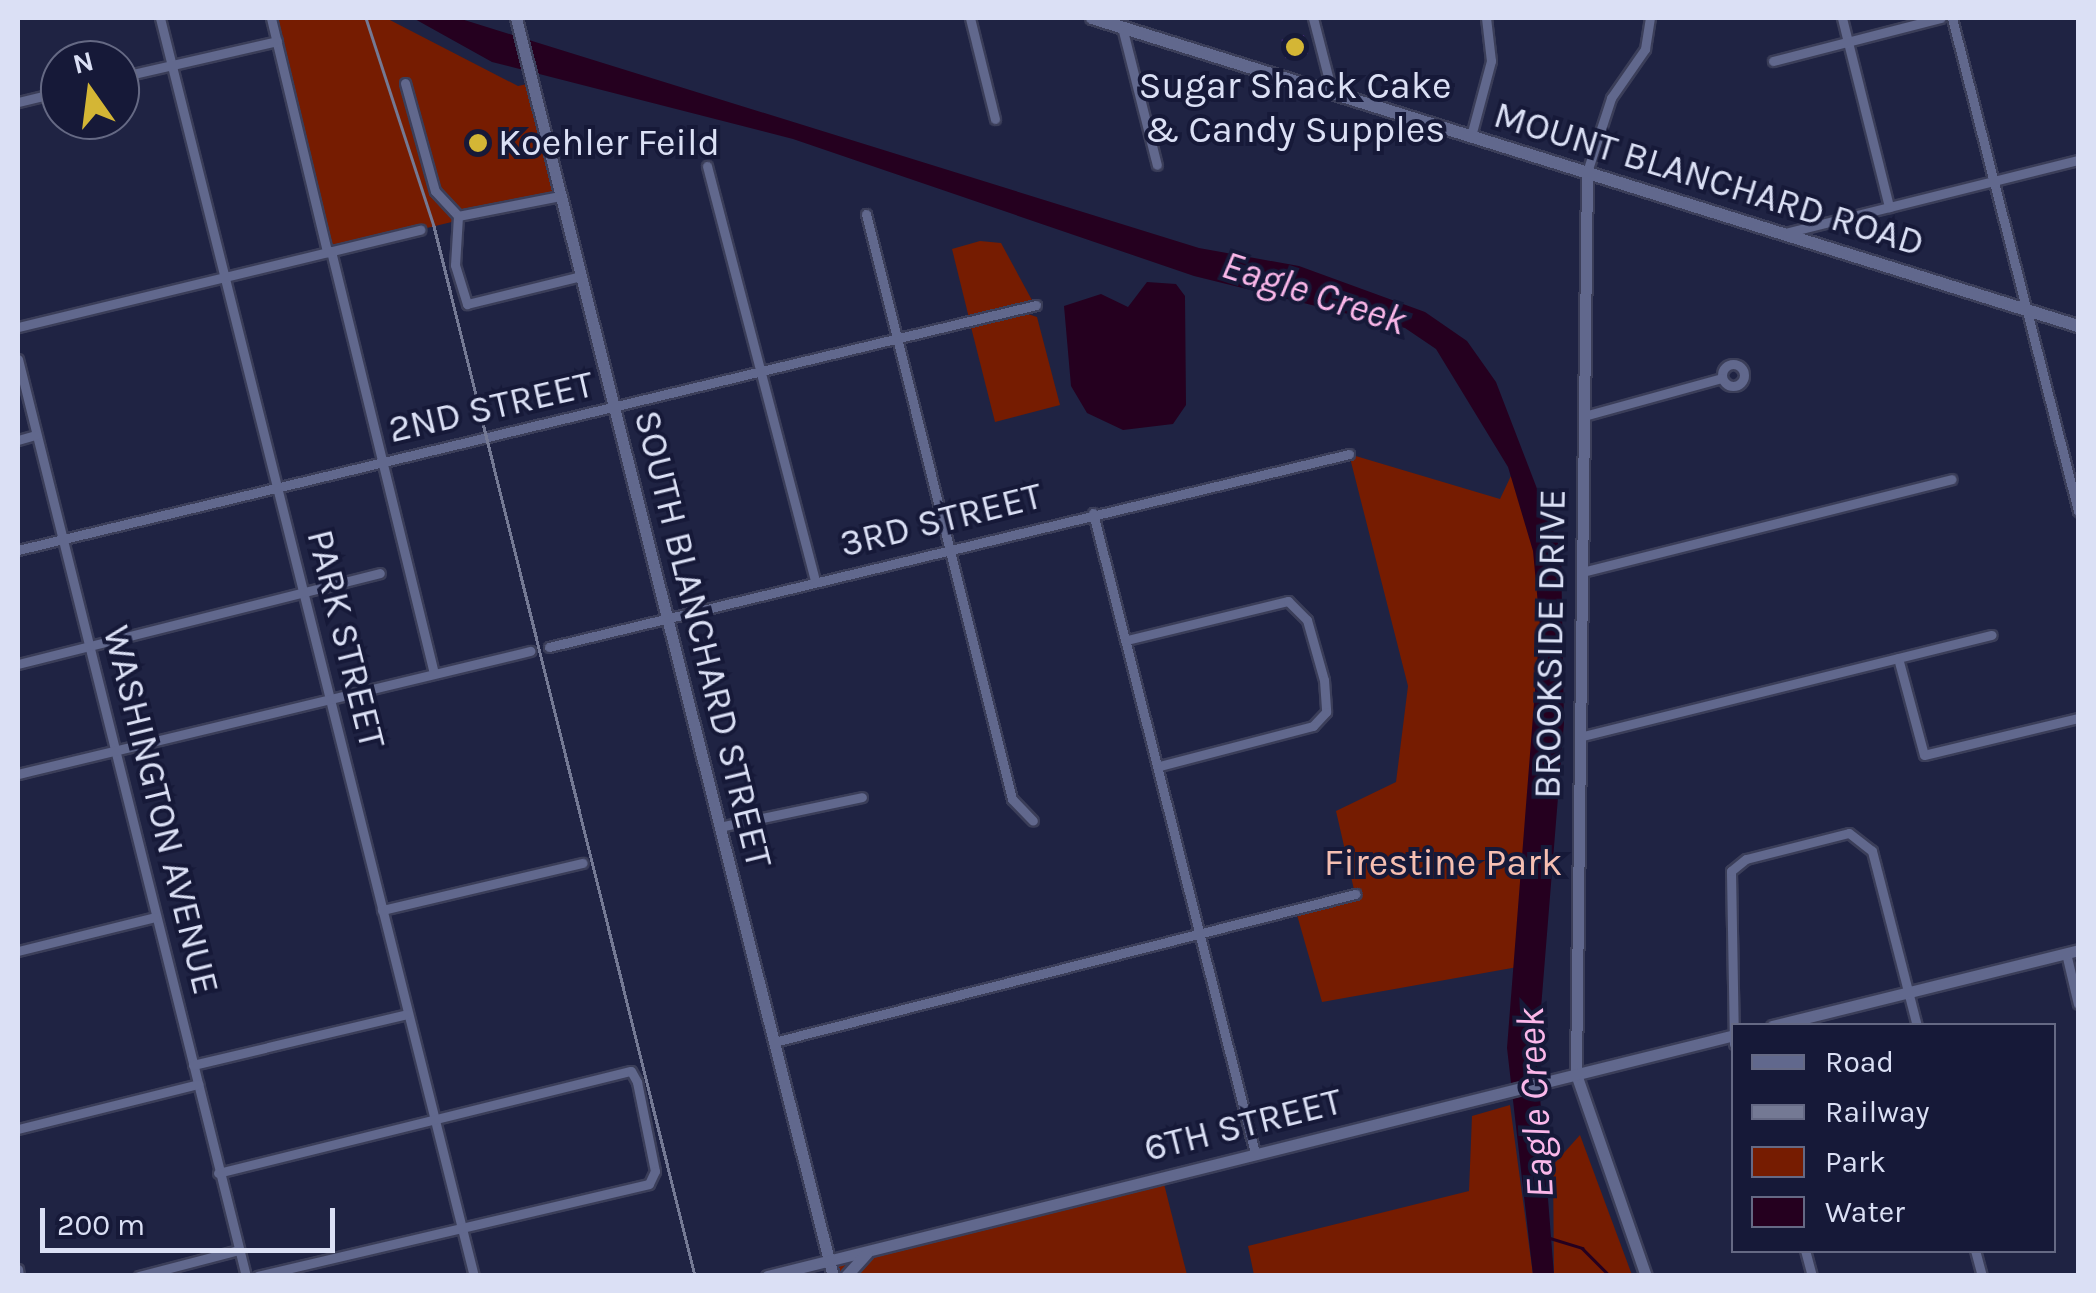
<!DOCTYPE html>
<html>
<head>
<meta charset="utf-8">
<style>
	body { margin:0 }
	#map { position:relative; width:2096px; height:1293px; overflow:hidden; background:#1f2343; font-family:Karla,sans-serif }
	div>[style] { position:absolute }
	.green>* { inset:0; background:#761c01 }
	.water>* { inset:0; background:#25001f }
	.stream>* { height:2.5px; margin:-1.25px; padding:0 1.25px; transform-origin:1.25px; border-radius:1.25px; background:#25001f }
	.building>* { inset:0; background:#4c2e83; transform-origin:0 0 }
	.roads { filter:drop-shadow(2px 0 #3b3e59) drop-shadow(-2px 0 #3b3e59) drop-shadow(0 2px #3b3e59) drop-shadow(0 -2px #3b3e59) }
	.minor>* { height:9px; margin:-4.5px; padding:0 4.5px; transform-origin:4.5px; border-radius:4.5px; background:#61688d }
	.minor>.ring { margin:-4.5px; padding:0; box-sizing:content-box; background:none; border:9px solid #61688d; border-radius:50% }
	.tertiary>* { height:11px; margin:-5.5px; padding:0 5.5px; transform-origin:5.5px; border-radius:5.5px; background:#61688d }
	.secondary>* { height:12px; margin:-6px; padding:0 6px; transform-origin:6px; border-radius:6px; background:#61688d }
	.rail>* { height:2.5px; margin:-1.25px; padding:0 1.25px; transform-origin:1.25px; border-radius:1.25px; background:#747994 }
	.dots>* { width:28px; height:28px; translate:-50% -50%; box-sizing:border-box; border:5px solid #161938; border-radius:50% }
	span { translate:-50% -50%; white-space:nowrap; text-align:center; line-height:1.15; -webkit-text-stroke:8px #161938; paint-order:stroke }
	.poi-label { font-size:38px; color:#dbe0f5 }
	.left { translate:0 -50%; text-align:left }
	.street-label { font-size:38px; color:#dbe0f5 }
	.park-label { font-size:38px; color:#f6bfb1 }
	.water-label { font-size:40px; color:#fab7e9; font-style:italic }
	.frame { position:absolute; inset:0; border:20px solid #dbe0f5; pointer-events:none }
	.legend { position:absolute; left:1731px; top:1023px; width:325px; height:230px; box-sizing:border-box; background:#161938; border:2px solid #656984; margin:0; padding:12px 18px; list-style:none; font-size:30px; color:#dbe0f5 }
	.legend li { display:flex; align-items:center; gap:20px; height:50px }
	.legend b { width:50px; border:2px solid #656984 }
	.north { position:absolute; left:40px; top:40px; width:100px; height:100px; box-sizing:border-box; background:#161938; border:2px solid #656984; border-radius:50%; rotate:346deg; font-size:28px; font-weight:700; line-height:40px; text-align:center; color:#dbe0f5 }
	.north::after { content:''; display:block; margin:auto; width:35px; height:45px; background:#d4b635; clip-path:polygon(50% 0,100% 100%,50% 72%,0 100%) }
	.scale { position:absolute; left:40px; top:1208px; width:295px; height:45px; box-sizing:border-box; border:5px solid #dbe0f5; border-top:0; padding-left:12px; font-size:30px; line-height:35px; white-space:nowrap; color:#dbe0f5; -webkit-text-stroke:8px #161938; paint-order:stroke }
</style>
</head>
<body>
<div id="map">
	<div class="green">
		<div style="clip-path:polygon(270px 18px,386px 18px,518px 86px,532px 83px,560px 196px,327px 252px)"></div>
		<div style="clip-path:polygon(980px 241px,1001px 243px,1033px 302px,969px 318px,952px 249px)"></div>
		<div style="clip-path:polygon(1025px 313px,1037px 317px,1060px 405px,995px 422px,971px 327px)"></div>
		<div style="clip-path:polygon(1349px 454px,1500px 499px,1518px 461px,1548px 566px,1529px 965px,1322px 1002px,1295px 908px,1355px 894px,1336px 811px,1396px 782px,1408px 686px)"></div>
		<div style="clip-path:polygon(1510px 1105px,1533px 1275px,1254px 1275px,1248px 1246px,1469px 1191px,1472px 1116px)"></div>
		<div style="clip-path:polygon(1580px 1135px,1632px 1275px,1554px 1275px,1553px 1165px)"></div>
		<div style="clip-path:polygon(1162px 1176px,1187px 1275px,833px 1276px,829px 1260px)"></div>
	</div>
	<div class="water">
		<div style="clip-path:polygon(413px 18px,458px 18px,1199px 248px,1299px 266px,1425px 312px,1467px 341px,1496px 382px,1561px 551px,1564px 723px,1537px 1058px,1554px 1275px,1533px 1275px,1507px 1048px,1540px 626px,1533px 551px,1508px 467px,1436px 349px,1405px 328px,1194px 276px,793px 139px,492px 62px)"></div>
		<div style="clip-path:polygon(1147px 282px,1176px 284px,1185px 296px,1186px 405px,1173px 424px,1123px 430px,1087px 413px,1071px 386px,1064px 306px,1101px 294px,1128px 307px)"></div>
	</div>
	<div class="stream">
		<div style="left:1550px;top:1238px;width:34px;rotate:17deg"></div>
		<div style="left:1582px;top:1248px;width:40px;rotate:45deg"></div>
	</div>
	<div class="building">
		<div style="left:1304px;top:35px;width:19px;height:23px;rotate:78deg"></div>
	</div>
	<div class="roads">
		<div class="minor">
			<div style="left:160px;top:18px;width:1297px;rotate:75.99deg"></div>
			<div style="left:271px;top:18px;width:241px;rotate:76.5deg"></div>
			<div style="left:970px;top:18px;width:104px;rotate:76.1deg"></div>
			<div style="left:1313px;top:18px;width:76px;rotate:75.6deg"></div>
			<div style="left:1842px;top:18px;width:195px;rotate:76deg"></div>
			<div style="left:1952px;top:18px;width:509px;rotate:75.66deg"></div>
			<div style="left:1122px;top:27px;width:142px;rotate:75.8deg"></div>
			<div style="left:1773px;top:61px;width:173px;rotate:-14.4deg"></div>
			<div style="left:120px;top:77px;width:161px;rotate:-12.9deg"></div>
			<div style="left:405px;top:83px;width:112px;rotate:74.5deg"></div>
			<div style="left:435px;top:191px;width:34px;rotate:47deg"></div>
			<div style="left:458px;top:216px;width:49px;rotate:93.5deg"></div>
			<div style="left:455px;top:265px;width:41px;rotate:72.9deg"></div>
			<div style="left:467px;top:304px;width:117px;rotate:-13.8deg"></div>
			<div style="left:18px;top:102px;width:43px;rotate:-13.4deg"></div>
			<div style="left:1471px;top:136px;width:78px;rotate:-75.1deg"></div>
			<div style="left:1491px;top:61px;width:43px;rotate:-96.6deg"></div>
			<div style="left:707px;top:166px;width:430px;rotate:75.4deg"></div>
			<div style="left:1587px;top:172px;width:78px;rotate:-72deg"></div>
			<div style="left:1611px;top:98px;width:60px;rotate:-55.2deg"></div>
			<div style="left:1645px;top:49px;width:31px;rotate:-81deg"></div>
			<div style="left:866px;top:214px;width:603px;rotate:75.99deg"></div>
			<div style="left:1012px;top:799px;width:30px;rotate:46deg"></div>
			<div style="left:458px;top:216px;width:104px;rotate:-11.1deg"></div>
			<div style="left:1785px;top:233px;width:302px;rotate:-14deg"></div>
			<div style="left:331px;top:251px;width:434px;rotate:76.3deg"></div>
			<div style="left:18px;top:327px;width:414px;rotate:-13.6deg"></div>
			<div style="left:18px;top:359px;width:945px;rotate:76.04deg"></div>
			<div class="ring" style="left:1722px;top:364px;width:13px;height:13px"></div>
			<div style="left:1584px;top:416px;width:143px;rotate:-15.4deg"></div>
			<div style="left:18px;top:440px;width:19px;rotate:-16deg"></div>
			<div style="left:1093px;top:513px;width:660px;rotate:75.8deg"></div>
			<div style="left:18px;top:550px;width:1047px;rotate:-13.53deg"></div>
			<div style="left:1582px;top:572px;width:381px;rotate:-14.1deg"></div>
			<div style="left:1127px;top:640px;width:166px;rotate:-13.6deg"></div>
			<div style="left:1288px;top:601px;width:27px;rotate:45deg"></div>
			<div style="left:1307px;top:620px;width:62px;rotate:74.2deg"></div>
			<div style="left:1324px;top:680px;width:32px;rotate:86deg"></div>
			<div style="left:1326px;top:712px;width:19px;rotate:133deg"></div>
			<div style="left:1313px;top:726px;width:159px;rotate:165.4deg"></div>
			<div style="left:549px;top:647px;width:823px;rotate:-13.56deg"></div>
			<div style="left:1898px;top:658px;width:100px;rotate:75deg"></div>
			<div style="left:1924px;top:755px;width:158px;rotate:-13.5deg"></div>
			<div style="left:18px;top:664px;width:373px;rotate:-14.1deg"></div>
			<div style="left:1579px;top:737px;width:425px;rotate:-13.9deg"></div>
			<div style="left:18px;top:774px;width:527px;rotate:-13.51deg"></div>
			<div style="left:719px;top:827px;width:146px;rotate:-11.8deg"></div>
			<div style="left:382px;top:910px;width:206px;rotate:-13.2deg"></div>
			<div style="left:18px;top:951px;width:141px;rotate:-13.9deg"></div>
			<div style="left:2066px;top:953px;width:52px;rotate:76.8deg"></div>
			<div style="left:774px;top:1042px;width:600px;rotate:-14.29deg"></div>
			<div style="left:1734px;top:1044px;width:173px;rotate:-91deg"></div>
			<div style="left:1731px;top:871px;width:19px;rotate:-39deg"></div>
			<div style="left:1746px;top:859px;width:106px;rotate:-14.2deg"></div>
			<div style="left:1849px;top:833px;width:29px;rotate:38deg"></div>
			<div style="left:1872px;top:851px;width:181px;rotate:75.6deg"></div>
			<div style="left:193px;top:1065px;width:220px;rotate:-13.4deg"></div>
			<div style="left:18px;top:1129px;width:186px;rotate:-14deg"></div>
			<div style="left:218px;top:1173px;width:425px;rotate:-13.9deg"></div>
			<div style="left:631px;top:1071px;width:13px;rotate:61deg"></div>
			<div style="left:637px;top:1082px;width:91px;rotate:78.6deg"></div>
			<div style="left:655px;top:1171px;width:14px;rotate:115deg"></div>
			<div style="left:649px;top:1184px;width:402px;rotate:166.8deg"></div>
			<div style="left:1805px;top:1250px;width:27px;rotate:75deg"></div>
			<div style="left:1975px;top:1250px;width:27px;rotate:75deg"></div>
			<div style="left:18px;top:1269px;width:7px;rotate:82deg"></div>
			<div style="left:139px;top:1276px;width:103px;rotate:-14.6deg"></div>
		</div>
		<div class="tertiary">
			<div style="left:516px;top:18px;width:1297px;rotate:75.86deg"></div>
			<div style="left:1587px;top:172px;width:902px;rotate:90.7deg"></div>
			<div style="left:1576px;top:1074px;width:214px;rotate:70.9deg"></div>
			<div style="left:1772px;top:1026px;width:315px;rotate:-13.9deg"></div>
			<div style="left:767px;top:1276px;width:997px;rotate:-13.99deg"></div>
			<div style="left:846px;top:1276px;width:31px;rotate:-48deg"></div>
		</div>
		<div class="secondary">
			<div style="left:1092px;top:18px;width:1033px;rotate:17.35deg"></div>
		</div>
	</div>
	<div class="rail">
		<div style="left:366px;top:18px;width:219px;rotate:71.9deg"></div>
		<div style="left:434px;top:226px;width:1082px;rotate:76.04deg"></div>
	</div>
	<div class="dots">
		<div style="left:1295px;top:47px;background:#d4b635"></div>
		<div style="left:478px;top:143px;background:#d4b635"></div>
	</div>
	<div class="poi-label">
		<span style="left:1295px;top:108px">Sugar Shack Cake<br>&amp; Candy Supples</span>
		<span class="left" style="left:498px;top:143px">Koehler Feild</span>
	</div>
	<div class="street-label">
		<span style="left:1709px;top:179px;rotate:17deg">MOUNT BLANCHARD ROAD</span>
		<span style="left:491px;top:407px;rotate:-13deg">2ND STREET</span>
		<span style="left:941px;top:520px;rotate:-14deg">3RD STREET</span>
		<span style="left:346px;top:639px;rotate:76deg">PARK STREET</span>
		<span style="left:703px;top:639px;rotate:76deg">SOUTH BLANCHARD STREET</span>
		<span style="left:1550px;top:644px;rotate:-89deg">BROOKSIDE DRIVE</span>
		<span style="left:161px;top:810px;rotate:76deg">WASHINGTON AVENUE</span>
		<span style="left:1243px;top:1125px;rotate:-14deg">6TH STREET</span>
	</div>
	<div class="park-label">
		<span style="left:1443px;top:863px">Firestine Park</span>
	</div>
	<div class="water-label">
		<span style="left:1314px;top:293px;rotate:18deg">Eagle Creek</span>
		<span style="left:1535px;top:1103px;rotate:-93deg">Eagle Creek</span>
	</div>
	<div class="frame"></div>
	<ul class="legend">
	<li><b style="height:12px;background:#61688d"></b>Road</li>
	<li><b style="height:12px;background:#747994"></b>Railway</li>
	<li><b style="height:28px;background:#761c01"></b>Park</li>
	<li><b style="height:28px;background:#25001f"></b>Water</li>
	</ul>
	<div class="north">N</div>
	<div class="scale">200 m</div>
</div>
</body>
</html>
